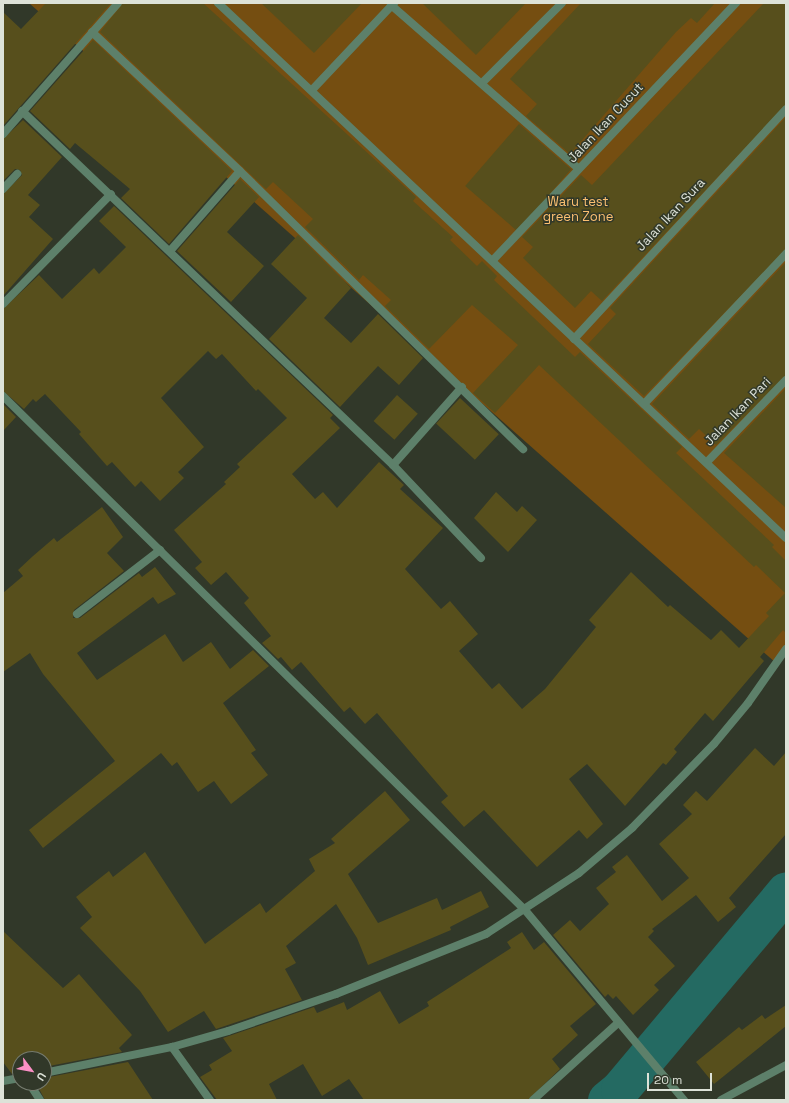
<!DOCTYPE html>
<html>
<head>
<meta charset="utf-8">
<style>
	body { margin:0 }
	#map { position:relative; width:789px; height:1103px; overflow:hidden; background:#313829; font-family:"Space Grotesk",sans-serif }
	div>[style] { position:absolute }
	.green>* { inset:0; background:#754e11 }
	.river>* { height:39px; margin:-19.5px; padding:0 19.5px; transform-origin:19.5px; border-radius:19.5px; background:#246a62 }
	.building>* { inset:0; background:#574f1c; transform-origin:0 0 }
	.minor>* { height:8px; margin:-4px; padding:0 4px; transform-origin:4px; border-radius:4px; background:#5d806a }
	.tertiary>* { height:8px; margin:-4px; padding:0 4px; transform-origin:4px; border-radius:4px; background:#5d806a }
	span { translate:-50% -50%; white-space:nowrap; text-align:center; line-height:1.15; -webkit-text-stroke:3px #313829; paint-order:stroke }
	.street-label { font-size:13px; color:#dde2d8 }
	.park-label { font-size:13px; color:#fcc071 }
	.frame { position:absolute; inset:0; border:4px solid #dde2d8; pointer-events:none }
	.north { position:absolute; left:12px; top:1051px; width:40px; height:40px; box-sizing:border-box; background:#313829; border:1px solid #767c6f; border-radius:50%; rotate:122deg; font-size:11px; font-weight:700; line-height:16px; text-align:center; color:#dde2d8 }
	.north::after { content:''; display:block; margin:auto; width:14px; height:18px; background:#fb8fc5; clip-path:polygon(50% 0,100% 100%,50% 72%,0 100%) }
	.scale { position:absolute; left:647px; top:1073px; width:65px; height:18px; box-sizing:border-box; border:2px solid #dde2d8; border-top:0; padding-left:5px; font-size:12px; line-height:14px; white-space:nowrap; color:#dde2d8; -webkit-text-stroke:3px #313829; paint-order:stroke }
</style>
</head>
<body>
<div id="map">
	<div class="green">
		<div style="clip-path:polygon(29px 3px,786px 3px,786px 649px,776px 663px)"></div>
	</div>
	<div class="river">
		<div style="left:607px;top:1100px;width:17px;rotate:-40deg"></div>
		<div style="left:620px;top:1089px;width:258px;rotate:-50deg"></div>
	</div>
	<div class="building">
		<div style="clip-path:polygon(46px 3px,111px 3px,3px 126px,3px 12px,21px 29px)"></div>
		<div style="clip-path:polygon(123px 3px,203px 3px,416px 197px,413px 201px,453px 237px,450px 240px,477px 266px,482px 261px,497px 276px,494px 280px,575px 357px,580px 352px,682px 447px,676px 453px,774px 545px,772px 547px,786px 561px,786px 633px,783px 630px,760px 657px,764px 661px,713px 721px,705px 713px,674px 749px,677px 752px,666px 765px,663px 763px,625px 806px,587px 764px,569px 779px,603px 824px,587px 839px,579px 830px,537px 867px,484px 810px,464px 827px,441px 802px,448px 796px,377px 713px,365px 724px,350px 707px,344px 712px,301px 662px,292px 670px,281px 657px,278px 659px,262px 643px,271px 636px,244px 603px,249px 598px,226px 572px,211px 585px,195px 568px,202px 562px,174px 530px,226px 484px,224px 482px,240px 467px,237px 464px,287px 418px,258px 389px,256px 391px,222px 354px,216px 359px,208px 351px,161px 398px,204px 447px,178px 472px,184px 478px,160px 501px,141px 481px,135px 487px,112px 462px,107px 466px,79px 434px,81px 432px,45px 394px,36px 402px,33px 399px,24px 409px,3px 391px,3px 309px,39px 275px,62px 299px,94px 268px,99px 274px,126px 247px,99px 221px,114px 206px,333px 415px,330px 418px,340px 428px,292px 474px,315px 499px,323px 492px,337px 508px,379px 462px,404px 485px,400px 489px,443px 528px,405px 569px,441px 609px,450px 601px,478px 634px,459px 651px,492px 689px,499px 683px,522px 709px,545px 689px,596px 627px,589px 620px,631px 572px,668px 607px,670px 605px,711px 640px,721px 630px,739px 648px,769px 616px,766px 613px,785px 593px,756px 565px,754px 567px,539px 365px,495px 413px,473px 393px,518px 345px,472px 305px,429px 349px,385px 306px,391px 300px,363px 275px,359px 280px,305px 227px,313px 219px,273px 182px,266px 189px,100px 32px)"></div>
		<div style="clip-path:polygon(261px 3px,362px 3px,314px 53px)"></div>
		<div style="clip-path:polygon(422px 3px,526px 3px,476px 55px)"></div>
		<div style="clip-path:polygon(581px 3px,715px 3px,697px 23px,691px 18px,676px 32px,570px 154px,526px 116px,537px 104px,510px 79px)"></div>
		<div style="clip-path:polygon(764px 3px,786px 3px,786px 104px,602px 301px,591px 291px,575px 308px,523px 258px,533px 247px,522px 237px,581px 175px,592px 185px)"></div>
		<div style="clip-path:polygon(93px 40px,232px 171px,169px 244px,121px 198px,130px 189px,75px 143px,70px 149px,30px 111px)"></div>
		<div style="clip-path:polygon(786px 117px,786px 249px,644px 396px,588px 344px,616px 314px,610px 308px)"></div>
		<div style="clip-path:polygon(23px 120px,62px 157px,28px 195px,40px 205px,29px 217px,53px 239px,3px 296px,3px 194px,22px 175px,20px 170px,15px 169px,3px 181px,3px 139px)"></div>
		<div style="left:519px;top:124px;width:69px;height:82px;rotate:41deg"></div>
		<div style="clip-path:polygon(240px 179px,259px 197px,227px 232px,264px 266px,231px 302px,177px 251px)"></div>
		<div style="clip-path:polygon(298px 235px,351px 288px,324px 318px,351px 343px,378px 314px,423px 358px,399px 385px,378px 366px,340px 407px,269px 339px,307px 298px,271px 264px)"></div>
		<div style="clip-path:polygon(786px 262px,786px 375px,716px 445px,699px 429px,689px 439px,652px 404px)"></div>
		<div style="clip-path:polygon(786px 388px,786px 508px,724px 453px)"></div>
		<div style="left:397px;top:395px;width:28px;height:35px;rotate:42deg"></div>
		<div style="left:460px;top:398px;width:53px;height:35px;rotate:43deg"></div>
		<div style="clip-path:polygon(3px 404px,16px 417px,3px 431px)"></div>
		<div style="clip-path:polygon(496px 492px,517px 512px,522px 506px,537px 520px,508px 552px,474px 518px)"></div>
		<div style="clip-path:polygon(102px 507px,123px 537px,107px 553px,124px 571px,74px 610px,73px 618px,80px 618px,139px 573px,142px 577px,155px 567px,176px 594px,158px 604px,153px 597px,77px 653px,97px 680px,165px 634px,183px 662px,211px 642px,230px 669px,253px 650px,269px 666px,223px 703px,256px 750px,251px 753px,268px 775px,231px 804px,214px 781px,198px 792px,177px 762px,172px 766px,161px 753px,43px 848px,29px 830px,115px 761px,43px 674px,30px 653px,3px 672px,3px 593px,23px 576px,18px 570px,33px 556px,54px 538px,57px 542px)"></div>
		<div style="clip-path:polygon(755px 748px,774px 766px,786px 752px,786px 834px,729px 898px,736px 907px,718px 922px,696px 895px,652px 929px,654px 931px,648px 937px,675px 966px,654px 985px,659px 990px,633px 1015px,616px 996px,613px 999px,608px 994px,605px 997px,553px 935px,570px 920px,580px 931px,609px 904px,596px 888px,616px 872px,612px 867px,627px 855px,662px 901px,689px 878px,659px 844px,692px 814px,683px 805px,696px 791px,707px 801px)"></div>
		<div style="clip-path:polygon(385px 791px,410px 820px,348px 874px,378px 923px,437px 898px,442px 910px,481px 891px,489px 907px,450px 927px,451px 930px,368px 965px,357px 938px,336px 904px,286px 946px,296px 963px,285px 969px,302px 1000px,216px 1029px,204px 1011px,168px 1032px,140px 991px,80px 928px,92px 917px,76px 897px,109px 871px,113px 877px,145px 852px,205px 944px,260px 903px,266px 913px,315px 871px,309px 859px,335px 843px,331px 839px)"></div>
		<div style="clip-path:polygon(3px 931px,63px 988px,79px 974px,132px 1035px,119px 1048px,122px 1052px,44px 1067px,44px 1059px,20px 1059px,20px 1073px,12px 1074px,3px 1062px)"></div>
		<div style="clip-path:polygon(522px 932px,534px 950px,544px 942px,596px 1004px,570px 1026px,578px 1035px,552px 1059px,560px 1069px,528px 1100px,364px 1100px,349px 1079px,322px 1096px,303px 1064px,269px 1084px,277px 1100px,217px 1100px,200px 1077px,212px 1070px,209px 1065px,232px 1051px,223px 1038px,314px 1007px,317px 1013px,344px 1002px,347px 1010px,380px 991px,399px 1024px,429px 1006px,427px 1002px,511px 948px,507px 942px)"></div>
		<div style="clip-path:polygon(786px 1005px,786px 1026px,714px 1084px,696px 1062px,739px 1027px,742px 1030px,762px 1015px,765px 1019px)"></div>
		<div style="clip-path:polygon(128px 1062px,153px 1100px,45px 1100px,36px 1083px,44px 1083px,44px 1078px)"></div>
	</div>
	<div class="minor">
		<div style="left:218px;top:3px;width:780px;rotate:43.29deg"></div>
		<div style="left:391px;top:5px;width:249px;rotate:41.1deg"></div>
		<div style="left:92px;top:32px;width:203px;rotate:43.2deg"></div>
		<div style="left:240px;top:171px;width:397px;rotate:44.5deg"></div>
		<div style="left:482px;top:83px;width:113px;rotate:-45deg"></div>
		<div style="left:312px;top:90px;width:120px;rotate:-46.7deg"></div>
		<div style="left:22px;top:111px;width:513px;rotate:43.66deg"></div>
		<div style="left:393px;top:465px;width:128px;rotate:46.6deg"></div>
		<div style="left:3px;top:134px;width:174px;rotate:-48.7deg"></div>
		<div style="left:3px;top:189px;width:21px;rotate:-47deg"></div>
		<div style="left:170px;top:251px;width:106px;rotate:-48.8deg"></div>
		<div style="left:493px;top:260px;width:354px;rotate:-46.6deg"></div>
		<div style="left:3px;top:304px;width:154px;rotate:-45.5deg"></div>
		<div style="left:574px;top:339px;width:313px;rotate:-47.3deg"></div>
		<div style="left:3px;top:396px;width:733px;rotate:44.56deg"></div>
		<div style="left:525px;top:910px;width:248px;rotate:50.1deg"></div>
		<div style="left:644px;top:404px;width:207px;rotate:-46.6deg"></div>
		<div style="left:708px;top:461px;width:112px;rotate:-46.1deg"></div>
		<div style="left:393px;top:465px;width:104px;rotate:-48.5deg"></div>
		<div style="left:77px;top:614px;width:105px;rotate:-37.6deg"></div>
		<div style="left:172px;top:1047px;width:65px;rotate:54.4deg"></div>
		<div style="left:29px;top:1083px;width:20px;rotate:57deg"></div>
		<div style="left:533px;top:1100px;width:115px;rotate:-42.2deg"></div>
		<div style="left:721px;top:1100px;width:74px;rotate:-28.3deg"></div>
	</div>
	<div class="tertiary">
		<div style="left:44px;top:1073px;width:131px;rotate:-11.5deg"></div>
		<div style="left:172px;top:1047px;width:58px;rotate:-15.9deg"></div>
		<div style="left:228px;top:1031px;width:114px;rotate:-18.9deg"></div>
		<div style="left:336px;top:994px;width:162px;rotate:-21.8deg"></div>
		<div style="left:486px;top:934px;width:111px;rotate:-33.3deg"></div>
		<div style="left:579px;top:873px;width:70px;rotate:-40.3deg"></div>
		<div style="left:632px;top:828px;width:117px;rotate:-45.7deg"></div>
		<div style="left:714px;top:744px;width:53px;rotate:-50.3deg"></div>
		<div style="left:748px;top:703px;width:66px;rotate:-54.9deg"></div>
		<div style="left:3px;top:1081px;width:17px;rotate:-10deg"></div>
	</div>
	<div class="street-label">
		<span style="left:606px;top:123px;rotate:-47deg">Jalan Ikan Cucut</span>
		<span style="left:671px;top:215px;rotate:-47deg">Jalan Ikan Sura</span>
		<span style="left:738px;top:412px;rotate:-46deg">Jalan Ikan Pari</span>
	</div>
	<div class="park-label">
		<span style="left:578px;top:210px">Waru test<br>green Zone</span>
	</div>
	<div class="frame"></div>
	<div class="north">U</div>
	<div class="scale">20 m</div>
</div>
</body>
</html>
